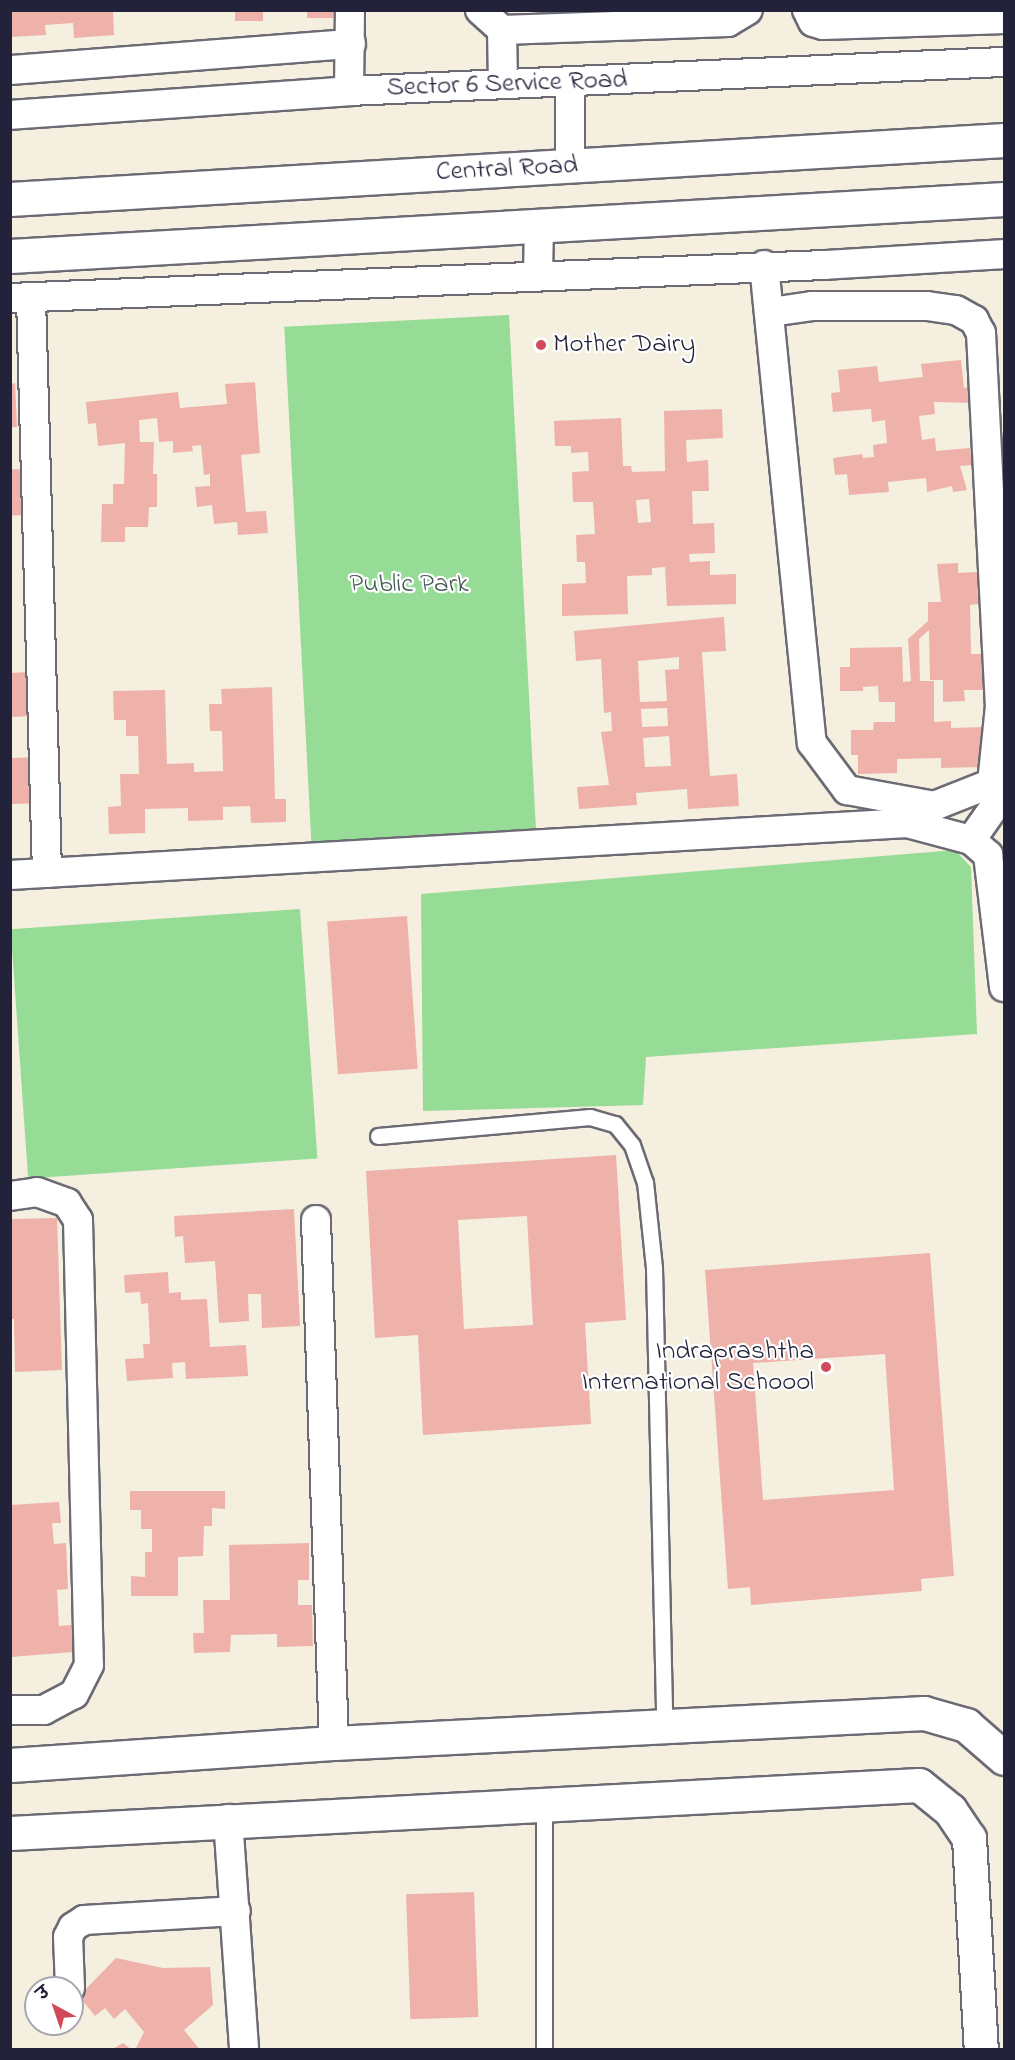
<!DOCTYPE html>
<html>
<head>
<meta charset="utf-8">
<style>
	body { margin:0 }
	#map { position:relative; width:1015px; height:2060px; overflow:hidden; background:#f4efde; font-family:"Indie Flower","Playpen Sans Deva",sans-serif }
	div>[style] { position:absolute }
	.green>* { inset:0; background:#96dc96; transform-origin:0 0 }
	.building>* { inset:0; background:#eeb2ab; transform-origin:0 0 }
	.roads { filter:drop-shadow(2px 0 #6c6a74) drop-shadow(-2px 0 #6c6a74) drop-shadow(0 2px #6c6a74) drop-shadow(0 -2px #6c6a74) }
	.service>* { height:15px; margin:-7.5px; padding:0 7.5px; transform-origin:7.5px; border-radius:7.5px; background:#fff }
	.minor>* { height:28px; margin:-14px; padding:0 14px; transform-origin:14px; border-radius:14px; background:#fff }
	.tertiary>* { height:33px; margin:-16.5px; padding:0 16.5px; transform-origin:16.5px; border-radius:16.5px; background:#fff }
	.secondary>* { height:33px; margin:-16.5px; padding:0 16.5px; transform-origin:16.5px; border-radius:16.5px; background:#fff }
	.dots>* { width:16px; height:16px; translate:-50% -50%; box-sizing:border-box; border:3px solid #fff; border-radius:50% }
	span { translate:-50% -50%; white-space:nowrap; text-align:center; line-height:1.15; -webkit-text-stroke:4.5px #fff; paint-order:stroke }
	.street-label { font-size:27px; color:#22223b }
	.poi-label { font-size:27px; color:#22223b }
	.left { translate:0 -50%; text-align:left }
	.right { translate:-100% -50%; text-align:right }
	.park-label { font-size:27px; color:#455a56 }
	.frame { position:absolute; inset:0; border:12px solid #22223b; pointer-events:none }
	.north { position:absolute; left:24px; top:1976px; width:60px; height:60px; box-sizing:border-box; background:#fff; border:2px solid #a7a7b1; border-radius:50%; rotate:320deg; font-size:16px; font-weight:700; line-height:24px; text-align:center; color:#22223b }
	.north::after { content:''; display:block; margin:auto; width:21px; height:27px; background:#d1495b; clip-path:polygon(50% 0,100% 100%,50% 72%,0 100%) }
</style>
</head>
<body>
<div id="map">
	<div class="green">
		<div style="left:509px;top:315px;width:530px;height:225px;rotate:87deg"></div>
		<div style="clip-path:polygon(955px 850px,971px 867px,977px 1034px,646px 1057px,643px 1105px,423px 1111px,421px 894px)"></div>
		<div style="left:300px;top:909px;width:250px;height:290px;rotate:86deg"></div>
	</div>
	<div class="building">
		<div style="clip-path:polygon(10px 10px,113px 10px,114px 35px,74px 38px,73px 23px,45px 25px,46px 35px,10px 37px)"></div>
		<div style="left:235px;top:10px;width:28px;height:11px"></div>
		<div style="left:307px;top:10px;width:40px;height:8px"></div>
		<div style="clip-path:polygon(961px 360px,964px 388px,972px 387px,974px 403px,934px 402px,935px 414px,919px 416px,922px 440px,935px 438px,936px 451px,970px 448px,972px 465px,960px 466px,967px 490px,953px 492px,952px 486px,927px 492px,926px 478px,888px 482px,889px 492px,849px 495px,847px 474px,835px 475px,833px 458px,862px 454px,863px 458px,874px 457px,873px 445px,887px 443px,885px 420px,872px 422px,871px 409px,833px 412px,831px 393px,840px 392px,838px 370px,877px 366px,879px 382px,923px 377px,921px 364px)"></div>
		<div style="clip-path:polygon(255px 382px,260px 453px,241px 455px,246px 512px,266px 511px,268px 533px,238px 535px,237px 522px,214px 524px,212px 505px,197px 507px,195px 487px,210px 486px,210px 474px,204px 475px,201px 445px,192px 446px,193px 451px,173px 453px,173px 441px,159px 442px,157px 418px,139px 420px,140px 442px,154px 442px,153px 474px,157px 474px,157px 507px,149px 507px,148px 527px,125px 527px,125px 542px,101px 542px,102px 504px,113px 504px,113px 484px,124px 484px,125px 443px,98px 446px,96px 423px,88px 424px,86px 402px,178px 392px,180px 408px,227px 404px,225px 384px)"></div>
		<div style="clip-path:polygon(15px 383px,17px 427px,10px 427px,10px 384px)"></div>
		<div style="clip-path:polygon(evenodd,722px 409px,723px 438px,686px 440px,687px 462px,708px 460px,709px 491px,692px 491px,693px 524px,714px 523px,715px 553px,689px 554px,690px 562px,710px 561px,710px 575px,736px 574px,736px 604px,667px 606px,665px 567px,652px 568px,652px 575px,627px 576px,628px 614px,562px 616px,562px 584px,586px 583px,585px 562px,577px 562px,576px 535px,595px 534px,593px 502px,573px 502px,572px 472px,589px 471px,588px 452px,571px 453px,571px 446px,555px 446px,554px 421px,621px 418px,623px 466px,631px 466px,632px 472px,665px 471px,664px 411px,722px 409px,649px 499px,651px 522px,638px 523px,636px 500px,649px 499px)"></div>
		<div style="left:27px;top:469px;width:46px;height:17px;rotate:88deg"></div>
		<div style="clip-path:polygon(958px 563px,958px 573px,977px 572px,978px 604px,970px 605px,971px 654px,981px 654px,981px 667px,987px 667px,987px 690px,964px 690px,965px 701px,943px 702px,943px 680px,930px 680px,929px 630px,919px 639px,920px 681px,934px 681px,934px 722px,951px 721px,951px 728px,987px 727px,991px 753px,980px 753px,980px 767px,941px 768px,941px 758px,897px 759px,897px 773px,858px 774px,858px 755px,851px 755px,851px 730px,873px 730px,874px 722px,895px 722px,895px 702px,879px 702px,878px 686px,863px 687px,863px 691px,840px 691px,840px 667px,850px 667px,850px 648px,902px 647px,903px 682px,911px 681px,908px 639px,928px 621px,928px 602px,941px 602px,937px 564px)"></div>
		<div style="clip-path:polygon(evenodd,724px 617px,726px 651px,702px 652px,710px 776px,737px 774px,739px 806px,688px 809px,687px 789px,636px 793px,637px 805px,579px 809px,577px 787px,609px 785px,601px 732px,612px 731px,611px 712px,604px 713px,601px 659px,576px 661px,574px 631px,724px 617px,679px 657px,679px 669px,665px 670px,667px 701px,640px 702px,638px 661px,679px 657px,724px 617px,667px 708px,668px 726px,642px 727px,641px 709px,667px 708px,724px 617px,669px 736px,671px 766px,645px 767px,643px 738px,669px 736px)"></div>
		<div style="left:30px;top:672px;width:44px;height:20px;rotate:87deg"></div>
		<div style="clip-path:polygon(272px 687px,275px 799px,286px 799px,286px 822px,251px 823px,250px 806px,223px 807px,223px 820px,188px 821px,188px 808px,145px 809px,145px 833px,109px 834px,108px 807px,121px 806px,120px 774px,139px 774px,138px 736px,126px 736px,126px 720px,114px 720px,113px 691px,165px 690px,167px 764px,194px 763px,194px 772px,223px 771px,222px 731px,210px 731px,209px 704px,222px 704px,221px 689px)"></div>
		<div style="left:42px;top:757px;width:46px;height:32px;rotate:88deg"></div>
		<div style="left:407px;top:916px;width:153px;height:80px;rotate:86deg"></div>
		<div style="clip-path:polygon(evenodd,616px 1155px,626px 1320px,585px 1323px,591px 1424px,423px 1435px,418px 1335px,375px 1338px,366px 1171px,616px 1155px,527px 1216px,533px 1325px,464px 1329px,458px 1220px,527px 1216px)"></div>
		<div style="clip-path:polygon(294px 1209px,300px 1326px,262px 1328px,261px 1294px,248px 1294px,249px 1321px,219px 1323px,215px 1261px,185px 1263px,183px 1236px,175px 1237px,174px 1216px)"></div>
		<div style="clip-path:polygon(57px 1218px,62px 1370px,15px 1372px,14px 1319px,10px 1319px,10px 1219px)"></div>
		<div style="clip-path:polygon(evenodd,930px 1253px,954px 1576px,921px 1579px,922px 1591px,751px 1605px,750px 1587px,728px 1589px,705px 1270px,930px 1253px,885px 1354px,894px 1490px,763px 1500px,753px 1363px,885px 1354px)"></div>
		<div style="clip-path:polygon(168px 1272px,169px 1293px,181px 1292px,181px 1300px,207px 1299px,210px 1347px,246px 1345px,248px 1376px,186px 1379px,185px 1362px,172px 1363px,173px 1378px,127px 1381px,125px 1359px,144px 1358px,143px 1344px,150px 1344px,148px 1303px,141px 1304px,140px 1292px,125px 1293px,124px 1275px)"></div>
		<div style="clip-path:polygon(130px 1491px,225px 1491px,225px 1509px,212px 1508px,212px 1526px,204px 1526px,203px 1556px,178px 1557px,178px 1596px,131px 1596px,131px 1576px,145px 1577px,145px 1552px,152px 1552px,152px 1529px,141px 1529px,141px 1510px,130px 1510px)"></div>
		<div style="clip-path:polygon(59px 1502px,61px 1523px,52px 1523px,54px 1544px,66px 1543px,68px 1589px,57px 1590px,59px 1626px,72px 1625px,73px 1652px,11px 1657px,10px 1505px)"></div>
		<div style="clip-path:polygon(309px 1543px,309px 1580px,298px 1580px,298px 1605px,312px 1605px,313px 1646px,277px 1647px,277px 1634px,231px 1635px,230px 1652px,194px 1653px,193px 1633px,204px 1633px,203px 1600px,230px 1600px,229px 1545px)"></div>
		<div style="left:474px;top:1892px;width:125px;height:68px;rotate:88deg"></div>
		<div style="clip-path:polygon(116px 1958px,163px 1968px,210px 1967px,213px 2005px,184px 2030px,200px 2050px,135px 2050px,144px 2032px,125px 2009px,114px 2019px,105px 2008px,95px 2016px,79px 1996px)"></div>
		<div style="clip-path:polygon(123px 2043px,132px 2050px,111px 2050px)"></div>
	</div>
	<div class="roads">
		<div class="service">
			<div style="left:378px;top:1136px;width:213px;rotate:-5.1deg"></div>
			<div style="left:590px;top:1117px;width:26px;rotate:16deg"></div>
			<div style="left:615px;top:1124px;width:27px;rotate:51deg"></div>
			<div style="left:632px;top:1145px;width:39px;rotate:71deg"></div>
			<div style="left:645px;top:1182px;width:86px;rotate:84deg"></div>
			<div style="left:654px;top:1268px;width:458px;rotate:88.7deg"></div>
			<div style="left:544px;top:2050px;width:247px;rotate:-90deg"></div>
		</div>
		<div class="minor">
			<div style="left:480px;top:10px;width:30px;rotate:42deg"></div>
			<div style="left:807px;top:10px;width:13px;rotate:63deg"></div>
			<div style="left:813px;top:22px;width:10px;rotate:17deg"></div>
			<div style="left:823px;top:25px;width:181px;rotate:-1.9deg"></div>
			<div style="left:10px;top:70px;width:342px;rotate:-4.4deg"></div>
			<div style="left:570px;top:82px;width:83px;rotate:90deg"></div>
			<div style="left:503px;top:83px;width:53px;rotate:-91.1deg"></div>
			<div style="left:502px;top:30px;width:226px;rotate:-2deg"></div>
			<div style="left:728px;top:22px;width:23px;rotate:-31deg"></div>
			<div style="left:349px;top:91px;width:81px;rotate:-89.3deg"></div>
			<div style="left:10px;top:115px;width:340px;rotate:-4deg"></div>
			<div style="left:349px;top:91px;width:656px;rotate:-2.54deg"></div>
			<div style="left:764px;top:265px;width:480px;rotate:84.3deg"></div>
			<div style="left:812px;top:743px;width:59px;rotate:53.3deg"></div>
			<div style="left:847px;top:790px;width:88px;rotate:10.4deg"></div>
			<div style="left:934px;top:806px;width:62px;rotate:-21.6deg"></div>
			<div style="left:538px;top:276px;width:50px;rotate:-88.9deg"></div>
			<div style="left:31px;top:297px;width:576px;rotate:88.41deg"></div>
			<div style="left:10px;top:298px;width:815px;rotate:-2.32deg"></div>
			<div style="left:824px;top:265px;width:180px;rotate:-3.5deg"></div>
			<div style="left:771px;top:312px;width:41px;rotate:-8.3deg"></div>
			<div style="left:812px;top:306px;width:115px"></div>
			<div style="left:927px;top:306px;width:29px;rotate:8deg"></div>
			<div style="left:956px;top:310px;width:21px;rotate:29deg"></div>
			<div style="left:974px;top:320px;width:15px;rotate:62deg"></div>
			<div style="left:981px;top:333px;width:373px;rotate:87.1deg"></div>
			<div style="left:1000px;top:706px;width:77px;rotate:95.9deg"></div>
			<div style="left:992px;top:783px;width:23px;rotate:83deg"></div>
			<div style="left:995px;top:806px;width:42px;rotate:125.2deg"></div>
			<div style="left:10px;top:875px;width:899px;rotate:-3.32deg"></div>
			<div style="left:907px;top:823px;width:66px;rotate:14.9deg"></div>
			<div style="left:971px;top:840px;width:23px;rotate:41deg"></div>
			<div style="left:988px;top:855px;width:133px;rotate:83.1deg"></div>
			<div style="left:10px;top:1196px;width:27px;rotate:-8deg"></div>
			<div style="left:37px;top:1192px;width:32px;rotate:20deg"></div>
			<div style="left:67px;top:1203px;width:20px;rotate:57deg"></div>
			<div style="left:78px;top:1220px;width:445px;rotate:88.6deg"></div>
			<div style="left:89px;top:1665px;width:33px;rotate:117deg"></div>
			<div style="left:74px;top:1694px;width:34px;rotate:152deg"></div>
			<div style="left:44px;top:1710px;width:34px;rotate:180deg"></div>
			<div style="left:316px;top:1220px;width:523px;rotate:88.03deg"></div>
			<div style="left:228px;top:1819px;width:232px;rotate:86deg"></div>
			<div style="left:70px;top:1988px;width:51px;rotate:-92.2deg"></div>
			<div style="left:68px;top:1937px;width:11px;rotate:-63deg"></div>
			<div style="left:73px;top:1927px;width:13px;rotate:-32deg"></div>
			<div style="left:84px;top:1920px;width:152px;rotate:-3.4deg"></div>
		</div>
		<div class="tertiary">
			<div style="left:10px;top:1765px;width:325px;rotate:-3.9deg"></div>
			<div style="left:334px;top:1743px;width:591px;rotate:-2.91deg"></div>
			<div style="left:924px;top:1713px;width:44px;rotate:15.9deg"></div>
			<div style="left:966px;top:1725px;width:50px;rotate:41deg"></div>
			<div style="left:10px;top:1833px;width:910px;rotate:-3.02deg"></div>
			<div style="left:919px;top:1785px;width:40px;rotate:39deg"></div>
			<div style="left:950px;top:1810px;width:34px;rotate:56deg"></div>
			<div style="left:969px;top:1838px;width:212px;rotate:86.8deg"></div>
		</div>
		<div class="secondary">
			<div style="left:10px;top:199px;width:996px;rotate:-3.4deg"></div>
			<div style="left:10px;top:256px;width:996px;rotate:-3.28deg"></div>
		</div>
	</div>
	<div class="dots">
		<div style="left:541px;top:345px;background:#d1495b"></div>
		<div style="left:826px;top:1367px;background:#d1495b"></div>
	</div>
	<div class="street-label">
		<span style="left:507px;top:84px;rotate:-2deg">Sector 6 Service Road</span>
		<span style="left:507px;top:169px;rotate:-3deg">Central Road</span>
	</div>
	<div class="poi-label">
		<span class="left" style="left:553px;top:345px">Mother Dairy</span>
		<span class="right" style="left:814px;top:1367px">Indraprashtha<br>International Schoool</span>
	</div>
	<div class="park-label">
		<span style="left:409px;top:585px">Public Park</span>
	</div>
	<div class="frame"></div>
	<div class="north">उ</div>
</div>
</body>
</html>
